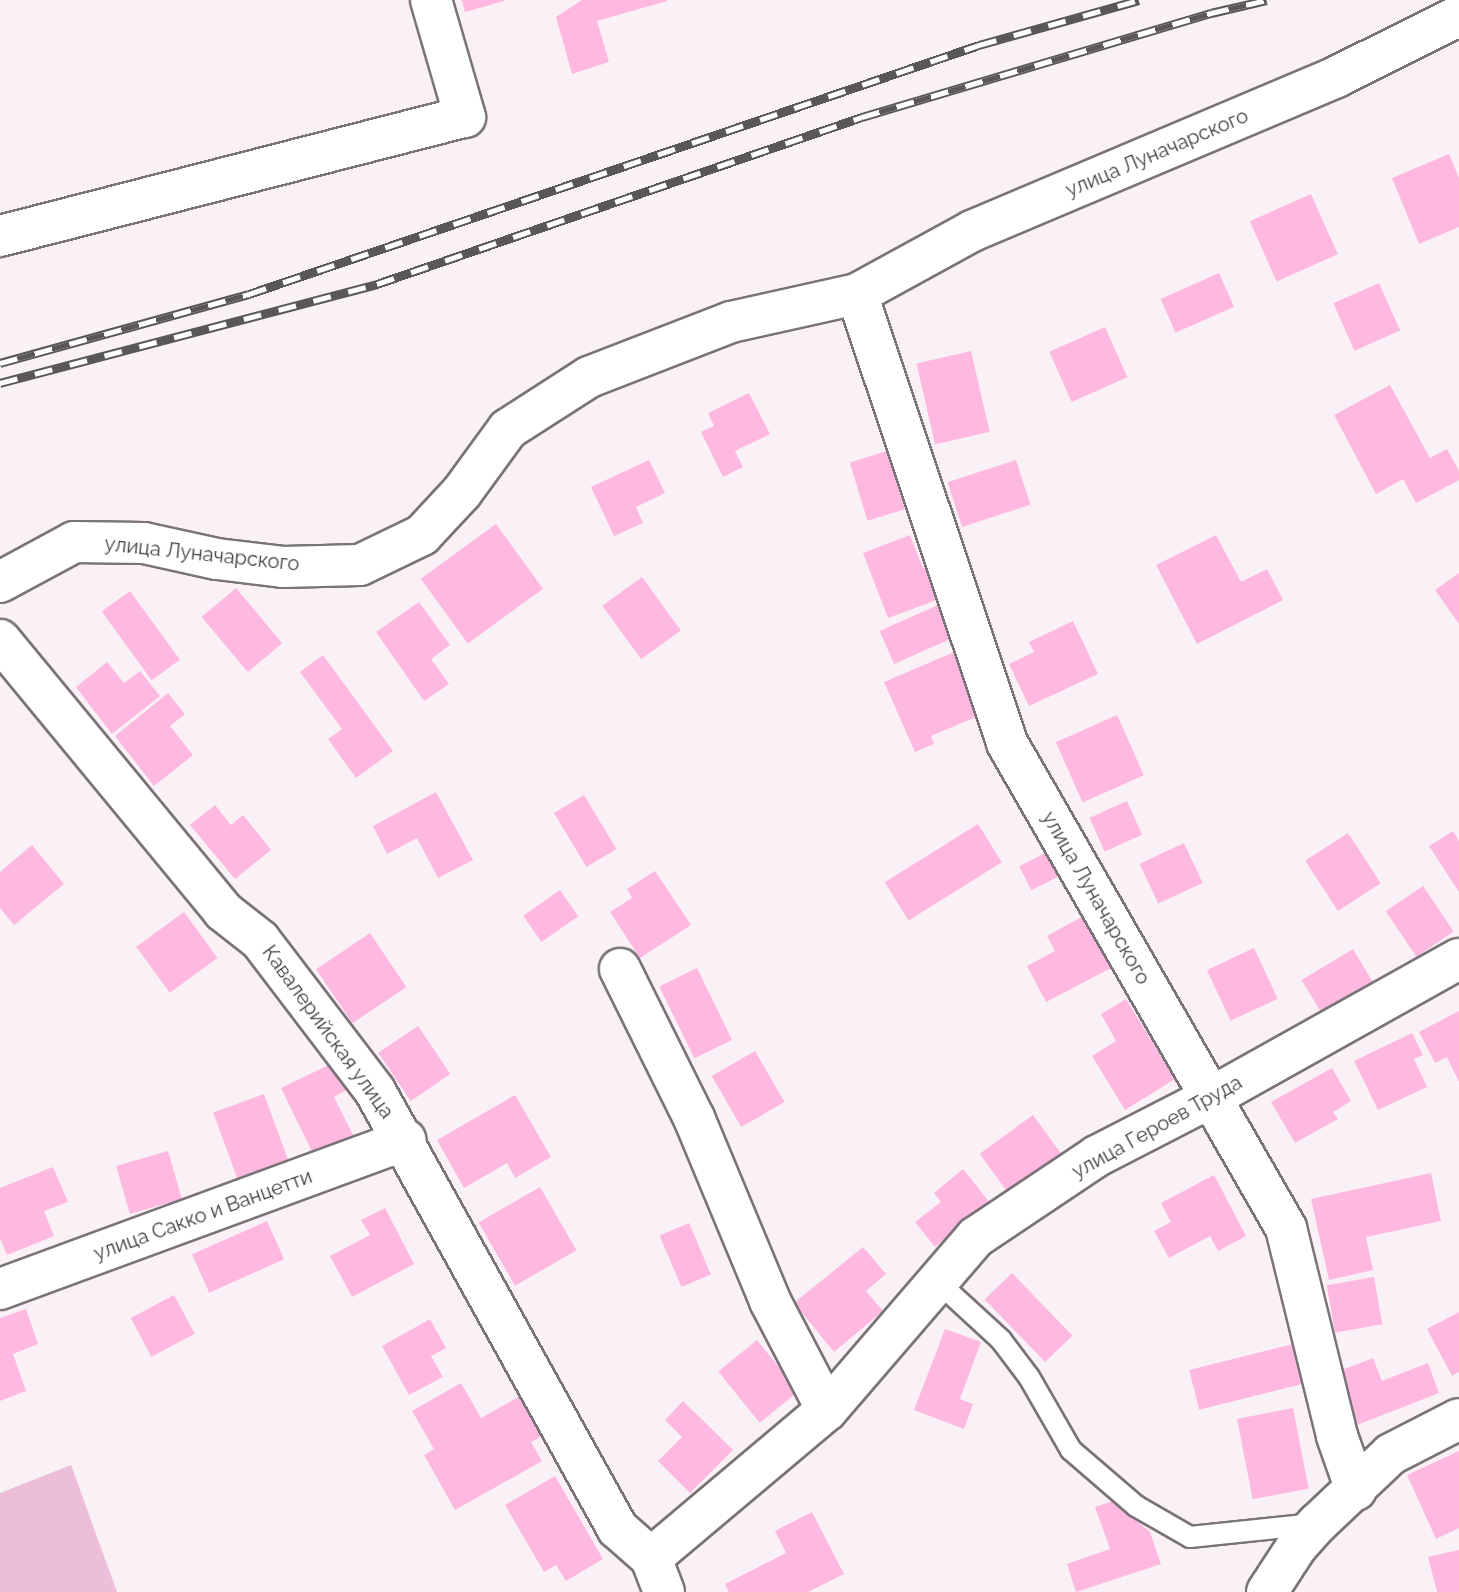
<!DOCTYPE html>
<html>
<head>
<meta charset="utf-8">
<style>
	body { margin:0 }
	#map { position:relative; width:1459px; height:1592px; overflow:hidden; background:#f9f1f5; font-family:Raleway,sans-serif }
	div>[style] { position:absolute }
	.green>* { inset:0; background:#ecbed7 }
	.building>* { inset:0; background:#ffb9e0; transform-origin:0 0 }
	.roads { filter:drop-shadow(2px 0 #7a7377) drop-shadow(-2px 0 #7a7377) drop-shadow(0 2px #7a7377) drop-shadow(0 -2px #7a7377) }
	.service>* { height:20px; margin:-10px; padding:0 10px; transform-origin:10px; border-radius:10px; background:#fff }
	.minor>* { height:40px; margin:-20px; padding:0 20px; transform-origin:20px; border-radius:20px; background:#fff }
	.rail>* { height:9px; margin-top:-4.5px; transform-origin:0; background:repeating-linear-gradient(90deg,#fff 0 18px,#5a5759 0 36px); box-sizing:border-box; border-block:2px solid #5a5759 }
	span { translate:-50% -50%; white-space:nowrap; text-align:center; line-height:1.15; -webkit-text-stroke:6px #fff; paint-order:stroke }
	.street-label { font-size:20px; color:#3e3b3d }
</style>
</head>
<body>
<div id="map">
	<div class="green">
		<div style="clip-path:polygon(71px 1465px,117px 1592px,0 1592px,0 1493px)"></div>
	</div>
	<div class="building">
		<div style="clip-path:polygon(462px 0,504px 0,504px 1px,465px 12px)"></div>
		<div style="clip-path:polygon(582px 0,667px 0,667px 1px,597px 21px,609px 62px,572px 74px,556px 17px)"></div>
		<div style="clip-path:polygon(1449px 154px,1459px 178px,1459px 227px,1419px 244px,1392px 178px)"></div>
		<div style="left:1311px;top:194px;width:66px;height:67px;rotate:66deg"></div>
		<div style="left:1219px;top:273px;width:37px;height:64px;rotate:66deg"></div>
		<div style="left:1379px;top:283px;width:52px;height:50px;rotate:66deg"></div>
		<div style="left:1105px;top:327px;width:55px;height:61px;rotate:66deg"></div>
		<div style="left:971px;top:351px;width:83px;height:56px;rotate:77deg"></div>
		<div style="clip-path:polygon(1390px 385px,1430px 458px,1447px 449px,1459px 471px,1459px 480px,1416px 503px,1403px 479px,1376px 494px,1334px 415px)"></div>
		<div style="clip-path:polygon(749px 393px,770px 434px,735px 451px,743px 467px,723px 477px,701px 432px,714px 426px,708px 413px)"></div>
		<div style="left:887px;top:451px;width:61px;height:39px;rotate:73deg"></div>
		<div style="clip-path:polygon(649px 460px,665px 493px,636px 507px,643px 523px,614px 536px,591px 487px)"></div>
		<div style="left:1016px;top:460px;width:47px;height:72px;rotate:72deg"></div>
		<div style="left:496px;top:524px;width:80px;height:93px;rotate:54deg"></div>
		<div style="clip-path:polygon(910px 535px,923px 568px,932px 564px,945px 597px,888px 618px,863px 553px)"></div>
		<div style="clip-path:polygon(1216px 535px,1241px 582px,1267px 569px,1283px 600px,1197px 644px,1156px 565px)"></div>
		<div style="clip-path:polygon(1459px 573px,1459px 624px,1435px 590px)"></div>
		<div style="left:642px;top:577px;width:66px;height:49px;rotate:54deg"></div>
		<div style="left:236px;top:588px;width:72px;height:45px;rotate:50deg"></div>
		<div style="left:130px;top:591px;width:85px;height:35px;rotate:54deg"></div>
		<div style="clip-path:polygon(419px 602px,450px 645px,431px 659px,449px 684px,424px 701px,376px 632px)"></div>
		<div style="left:938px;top:605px;width:36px;height:64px;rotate:66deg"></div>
		<div style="clip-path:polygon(1073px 621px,1098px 674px,1029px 706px,1009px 664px,1034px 652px,1029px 642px)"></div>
		<div style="clip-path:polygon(959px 650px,985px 713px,931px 736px,934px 744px,915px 752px,884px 682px)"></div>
		<div style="clip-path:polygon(323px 655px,393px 751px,356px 778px,328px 739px,342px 729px,300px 672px)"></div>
		<div style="clip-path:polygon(107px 662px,124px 683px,140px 671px,160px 696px,112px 734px,76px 687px)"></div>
		<div style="clip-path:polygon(168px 693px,185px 714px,170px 726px,193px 755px,154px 786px,115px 736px)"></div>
		<div style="left:1117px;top:715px;width:66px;height:67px;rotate:66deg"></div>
		<div style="clip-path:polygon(436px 792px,473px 860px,438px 878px,417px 838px,387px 854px,373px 826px)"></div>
		<div style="left:584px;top:795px;width:63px;height:35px;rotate:59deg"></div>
		<div style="left:1127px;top:801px;width:37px;height:41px;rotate:66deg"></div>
		<div style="clip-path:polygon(215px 805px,231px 825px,243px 815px,271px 850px,235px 879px,190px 825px)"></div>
		<div style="left:978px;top:824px;width:45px;height:110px;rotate:58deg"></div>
		<div style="clip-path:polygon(1453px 831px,1459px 841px,1459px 892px,1429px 846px)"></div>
		<div style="left:1348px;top:833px;width:60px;height:51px;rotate:57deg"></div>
		<div style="left:1184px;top:843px;width:44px;height:49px;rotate:65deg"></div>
		<div style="clip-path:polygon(32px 845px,64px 884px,14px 925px,0 908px,0 872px)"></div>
		<div style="left:1053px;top:849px;width:27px;height:38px;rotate:63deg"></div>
		<div style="clip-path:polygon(655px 871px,691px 925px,640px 958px,610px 912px,632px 898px,627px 889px)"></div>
		<div style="left:1423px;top:886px;width:55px;height:45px;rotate:56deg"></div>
		<div style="left:560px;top:890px;width:32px;height:45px;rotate:55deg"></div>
		<div style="left:184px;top:912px;width:57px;height:59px;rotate:54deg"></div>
		<div style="clip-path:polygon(1085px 915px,1113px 967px,1046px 1002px,1027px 966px,1055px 951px,1047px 936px)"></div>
		<div style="left:370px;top:933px;width:65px;height:65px;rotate:56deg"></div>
		<div style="left:1254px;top:948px;width:56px;height:52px;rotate:65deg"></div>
		<div style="left:1353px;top:949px;width:43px;height:60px;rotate:59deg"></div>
		<div style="left:697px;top:968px;width:80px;height:42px;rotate:64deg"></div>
		<div style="clip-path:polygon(1126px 999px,1175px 1079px,1125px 1110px,1092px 1056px,1116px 1041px,1101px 1014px)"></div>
		<div style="clip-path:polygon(1459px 1011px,1459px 1082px,1447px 1057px,1435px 1063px,1419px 1032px)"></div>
		<div style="left:418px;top:1026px;width:58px;height:48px;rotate:56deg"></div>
		<div style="clip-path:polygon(1412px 1033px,1423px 1055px,1414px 1059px,1427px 1087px,1378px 1110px,1354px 1061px)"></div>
		<div style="left:755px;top:1051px;width:59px;height:50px;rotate:60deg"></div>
		<div style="clip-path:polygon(337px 1061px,350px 1088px,334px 1097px,357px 1143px,317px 1162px,281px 1088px)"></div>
		<div style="clip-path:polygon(1332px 1068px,1351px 1101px,1333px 1112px,1338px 1119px,1295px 1143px,1271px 1102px)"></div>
		<div style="left:264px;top:1094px;width:77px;height:54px;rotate:70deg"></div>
		<div style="clip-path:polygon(515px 1095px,551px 1157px,515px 1178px,507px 1163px,464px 1188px,437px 1140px)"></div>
		<div style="left:1033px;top:1115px;width:47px;height:66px;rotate:54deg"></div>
		<div style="left:168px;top:1151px;width:50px;height:54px;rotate:74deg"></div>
		<div style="clip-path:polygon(53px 1167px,68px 1202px,44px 1211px,54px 1236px,7px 1255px,0 1238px,0 1188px)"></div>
		<div style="clip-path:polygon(963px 1169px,990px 1203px,935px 1247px,915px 1222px,941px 1202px,934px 1193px)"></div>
		<div style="clip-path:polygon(1431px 1173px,1441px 1221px,1366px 1237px,1373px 1270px,1329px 1280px,1311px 1199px)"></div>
		<div style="clip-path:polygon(1214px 1175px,1246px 1236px,1218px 1251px,1210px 1236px,1169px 1258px,1154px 1231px,1171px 1222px,1161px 1203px)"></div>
		<div style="left:540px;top:1187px;width:73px;height:71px;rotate:60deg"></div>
		<div style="clip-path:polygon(385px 1208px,414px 1264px,352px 1297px,330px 1256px,370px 1235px,361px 1220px)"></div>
		<div style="left:267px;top:1221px;width:42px;height:82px;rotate:66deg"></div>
		<div style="left:689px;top:1223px;width:56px;height:32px;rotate:67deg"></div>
		<div style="clip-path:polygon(863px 1247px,886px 1274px,866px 1291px,883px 1311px,834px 1352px,794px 1303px)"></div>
		<div style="left:1012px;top:1273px;width:87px;height:38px;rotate:46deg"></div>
		<div style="left:1374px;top:1277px;width:48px;height:48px;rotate:80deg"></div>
		<div style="left:174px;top:1295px;width:44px;height:49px;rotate:62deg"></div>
		<div style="clip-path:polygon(26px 1309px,38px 1344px,13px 1354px,26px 1391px,0 1401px,0 1318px)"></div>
		<div style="clip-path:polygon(1459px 1312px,1459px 1372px,1452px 1376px,1427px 1329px)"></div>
		<div style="clip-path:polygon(430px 1319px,446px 1348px,431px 1356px,443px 1377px,409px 1395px,382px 1346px)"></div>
		<div style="clip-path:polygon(945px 1329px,981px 1342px,960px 1399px,973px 1404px,964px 1429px,914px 1410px)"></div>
		<div style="left:757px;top:1340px;width:66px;height:50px;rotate:51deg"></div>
		<div style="left:1293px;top:1344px;width:41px;height:107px;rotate:76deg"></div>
		<div style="clip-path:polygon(1373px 1358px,1382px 1381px,1428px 1363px,1439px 1393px,1357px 1425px,1337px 1372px)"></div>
		<div style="clip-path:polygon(461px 1383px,481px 1418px,522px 1395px,544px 1435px,531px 1442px,542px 1461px,455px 1510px,424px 1455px,434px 1449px,412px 1411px)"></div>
		<div style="clip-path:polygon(683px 1401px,733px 1450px,690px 1493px,658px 1461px,682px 1437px,665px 1420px)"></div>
		<div style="left:1293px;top:1408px;width:82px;height:57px;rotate:79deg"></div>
		<div style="clip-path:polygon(1459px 1451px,1459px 1528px,1436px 1539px,1407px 1475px)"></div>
		<div style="clip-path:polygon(555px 1476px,603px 1559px,566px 1581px,556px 1565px,544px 1572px,505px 1505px)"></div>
		<div style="clip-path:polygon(1113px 1501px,1150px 1532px,1161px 1564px,1076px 1592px,1067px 1564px,1110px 1549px,1095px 1507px)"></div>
		<div style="clip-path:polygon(812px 1512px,844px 1574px,808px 1592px,729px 1592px,725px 1584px,786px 1553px,775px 1531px)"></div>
		<div style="clip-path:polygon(1459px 1550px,1459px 1592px,1437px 1592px,1428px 1557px)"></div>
	</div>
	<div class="roads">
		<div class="service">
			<div style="left:938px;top:1282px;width:86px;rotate:42.6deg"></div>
			<div style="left:1001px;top:1340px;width:46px;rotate:52.9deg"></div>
			<div style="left:1029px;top:1377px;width:84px;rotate:60.1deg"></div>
			<div style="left:1071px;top:1450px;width:86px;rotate:40.7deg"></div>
			<div style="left:1136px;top:1506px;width:62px;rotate:29.9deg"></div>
			<div style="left:1190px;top:1537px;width:125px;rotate:-6deg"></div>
		</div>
		<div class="minor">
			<div style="left:0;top:236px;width:480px;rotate:-14.4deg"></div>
			<div style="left:465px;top:117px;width:122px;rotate:-106.2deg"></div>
			<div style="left:857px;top:294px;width:473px;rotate:71.5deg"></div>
			<div style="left:1007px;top:743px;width:560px;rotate:60.09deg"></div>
			<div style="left:1286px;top:1228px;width:214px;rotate:76.2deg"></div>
			<div style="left:1337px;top:1436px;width:57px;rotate:70.6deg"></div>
			<div style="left:0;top:582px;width:84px;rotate:-28.4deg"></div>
			<div style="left:74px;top:542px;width:70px;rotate:0.8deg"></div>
			<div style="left:144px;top:543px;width:75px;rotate:12.4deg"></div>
			<div style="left:217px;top:559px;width:66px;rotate:6.9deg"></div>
			<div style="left:283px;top:567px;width:77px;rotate:-1.5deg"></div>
			<div style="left:360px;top:565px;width:69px;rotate:-25.8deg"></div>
			<div style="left:422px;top:535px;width:59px;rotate:-47.1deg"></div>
			<div style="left:462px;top:492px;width:78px;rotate:-53.9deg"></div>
			<div style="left:508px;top:429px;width:96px;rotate:-32.7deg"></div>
			<div style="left:589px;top:377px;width:152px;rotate:-21.2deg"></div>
			<div style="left:731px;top:322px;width:129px;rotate:-12.5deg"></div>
			<div style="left:857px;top:294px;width:131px;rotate:-28.7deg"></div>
			<div style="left:972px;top:231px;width:395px;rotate:-22.9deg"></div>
			<div style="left:1336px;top:77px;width:137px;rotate:-26.4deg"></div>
			<div style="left:0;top:640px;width:351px;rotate:50.5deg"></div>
			<div style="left:223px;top:911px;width:47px;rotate:38.1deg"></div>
			<div style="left:260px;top:940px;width:190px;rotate:52.7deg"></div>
			<div style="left:375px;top:1091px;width:500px;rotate:61deg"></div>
			<div style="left:617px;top:1528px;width:45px;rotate:41.4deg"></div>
			<div style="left:651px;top:1558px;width:36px;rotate:69deg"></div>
			<div style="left:620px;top:969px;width:166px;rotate:63.6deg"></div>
			<div style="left:694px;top:1118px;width:198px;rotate:67.4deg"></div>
			<div style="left:770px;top:1301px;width:123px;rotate:62.4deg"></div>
			<div style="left:0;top:1289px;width:432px;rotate:-20.2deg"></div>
			<div style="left:651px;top:1558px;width:230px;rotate:-40.1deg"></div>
			<div style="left:827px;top:1410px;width:228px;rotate:-49.3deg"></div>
			<div style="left:976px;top:1237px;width:146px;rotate:-33.8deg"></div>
			<div style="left:1097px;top:1156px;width:127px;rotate:-27.2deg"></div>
			<div style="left:1210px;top:1098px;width:285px;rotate:-29.2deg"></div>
			<div style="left:1267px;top:1592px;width:55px;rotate:-56.9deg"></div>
			<div style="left:1297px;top:1546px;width:31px;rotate:-48deg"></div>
			<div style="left:1318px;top:1523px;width:100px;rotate:-43.4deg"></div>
			<div style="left:1391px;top:1454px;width:76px;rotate:-27.2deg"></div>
		</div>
	</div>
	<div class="rail">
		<div style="left:0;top:363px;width:258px;rotate:-15.5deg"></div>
		<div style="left:249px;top:294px;width:771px;rotate:-18.83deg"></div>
		<div style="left:979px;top:45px;width:166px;rotate:-15.7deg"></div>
		<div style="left:0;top:383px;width:390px;rotate:-14.7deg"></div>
		<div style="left:377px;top:284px;width:513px;rotate:-19deg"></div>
		<div style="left:862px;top:117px;width:364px;rotate:-16.6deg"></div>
		<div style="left:1211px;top:13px;width:57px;rotate:-13.1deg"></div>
	</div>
	<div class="street-label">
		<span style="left:1157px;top:153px;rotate:-23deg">улица Луначарского</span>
		<span style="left:202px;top:554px;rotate:6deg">улица Луначарского</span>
		<span style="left:1096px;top:898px;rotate:60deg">улица Луначарского</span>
		<span style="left:328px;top:1032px;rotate:54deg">Кавалерийская улица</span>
		<span style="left:1157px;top:1127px;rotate:-29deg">улица Героев Труда</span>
		<span style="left:203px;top:1215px;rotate:-20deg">улица Сакко и Ванцетти</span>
	</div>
</div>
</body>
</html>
